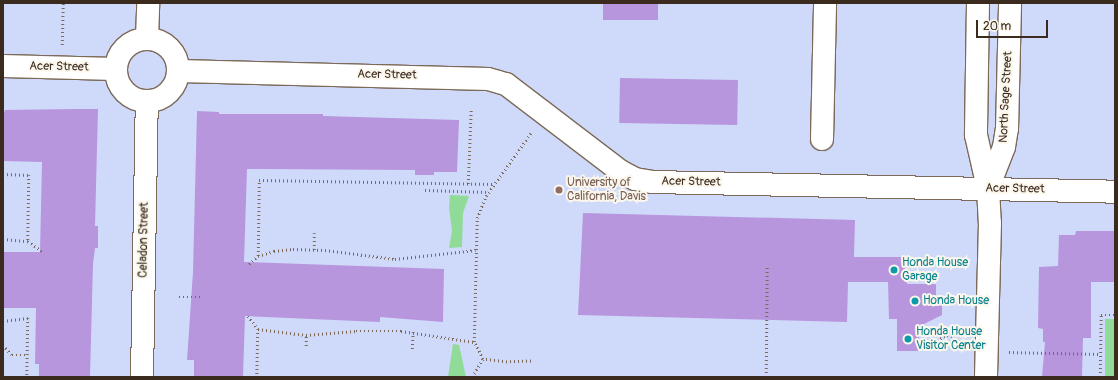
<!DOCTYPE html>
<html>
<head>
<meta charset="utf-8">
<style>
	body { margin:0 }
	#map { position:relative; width:1118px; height:380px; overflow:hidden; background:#f5dfc5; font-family:Pangolin,sans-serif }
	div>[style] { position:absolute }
	.built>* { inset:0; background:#cfdafa; transform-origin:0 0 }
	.green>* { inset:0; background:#90db98; transform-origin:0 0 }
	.building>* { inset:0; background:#b796de; transform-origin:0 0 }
	.path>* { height:2.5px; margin-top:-1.25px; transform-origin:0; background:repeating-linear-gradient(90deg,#7c6958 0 1px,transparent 0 4px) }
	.roads { filter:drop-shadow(1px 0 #7c6958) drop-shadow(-1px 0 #7c6958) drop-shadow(0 1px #7c6958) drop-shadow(0 -1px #7c6958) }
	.minor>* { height:22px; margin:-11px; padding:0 11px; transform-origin:11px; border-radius:11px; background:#fff }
	.minor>.ring { margin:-11px; padding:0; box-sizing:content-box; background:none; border:22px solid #fff; border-radius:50% }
	.dots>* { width:11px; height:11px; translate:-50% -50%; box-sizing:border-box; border:2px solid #fbf7ec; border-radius:50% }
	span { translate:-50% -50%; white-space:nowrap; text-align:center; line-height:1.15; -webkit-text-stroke:4px #fbf7ec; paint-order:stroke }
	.street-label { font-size:12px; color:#3b2a1e }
	.education-label { font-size:12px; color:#785e54 }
	.left { translate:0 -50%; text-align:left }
	.culture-label { font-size:12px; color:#0d838f }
	.frame { position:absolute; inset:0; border:4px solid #3b2a1e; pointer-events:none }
	.scale { position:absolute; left:976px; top:20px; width:72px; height:18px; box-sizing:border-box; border:2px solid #3b2a1e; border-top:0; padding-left:5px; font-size:12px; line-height:14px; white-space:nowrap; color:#3b2a1e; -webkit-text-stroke:3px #fbf7ec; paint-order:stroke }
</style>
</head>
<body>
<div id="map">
	<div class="built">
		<div style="left:3px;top:3px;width:1112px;height:374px"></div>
	</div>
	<div class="green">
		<div style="clip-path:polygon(450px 195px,469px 196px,463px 213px,462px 247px,449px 248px,452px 231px,449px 208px)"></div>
		<div style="left:1105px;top:319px;width:10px;height:58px"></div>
		<div style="clip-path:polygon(453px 344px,459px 345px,466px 377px,448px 377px)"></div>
	</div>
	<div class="building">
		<div style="left:603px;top:3px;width:55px;height:17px"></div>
		<div style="left:620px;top:78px;width:118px;height:45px;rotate:1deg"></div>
		<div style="clip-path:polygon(74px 109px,98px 109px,95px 226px,98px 226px,98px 248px,95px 248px,93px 264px,90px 377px,39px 377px,39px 364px,35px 364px,36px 308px,3px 308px,3px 252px,40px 252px,42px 162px,3px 161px,3px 114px,5px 110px)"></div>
		<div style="clip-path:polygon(197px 111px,219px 112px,219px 114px,323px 114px,323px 116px,459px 120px,457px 172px,434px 172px,434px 175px,415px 175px,415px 170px,247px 169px,244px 262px,444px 269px,443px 322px,380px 317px,380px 322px,245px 316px,243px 377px,194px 377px,194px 360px,187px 360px,193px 272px)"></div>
		<div style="clip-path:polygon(583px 213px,855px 220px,854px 257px,907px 257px,907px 284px,936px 284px,936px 299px,942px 299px,942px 315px,920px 326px,918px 351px,897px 351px,897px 319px,889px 319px,888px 282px,848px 282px,847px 322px,578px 315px)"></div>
		<div style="clip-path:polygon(1076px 231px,1115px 231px,1115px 282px,1091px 282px,1091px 338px,1083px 338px,1082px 377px,1042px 377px,1045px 342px,1043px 342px,1043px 329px,1038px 328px,1039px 267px,1058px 266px,1059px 235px,1075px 235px)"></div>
	</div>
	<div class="path">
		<div style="left:62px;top:45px;width:42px;rotate:-88.6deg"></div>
		<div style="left:3px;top:174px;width:26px;rotate:2deg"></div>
		<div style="left:29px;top:175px;width:66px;rotate:90.9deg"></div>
		<div style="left:468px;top:184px;width:74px;rotate:-87.7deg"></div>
		<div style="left:425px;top:190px;width:63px;rotate:1.8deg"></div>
		<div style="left:3px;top:239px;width:25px;rotate:5deg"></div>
		<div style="left:28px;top:241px;width:19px;rotate:36deg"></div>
		<div style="left:314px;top:250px;width:17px;rotate:-90deg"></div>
		<div style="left:258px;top:256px;width:76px;rotate:-89.2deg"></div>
		<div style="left:259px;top:180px;width:235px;rotate:1deg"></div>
		<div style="left:249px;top:264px;width:12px;rotate:-42deg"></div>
		<div style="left:258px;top:256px;width:17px;rotate:-17deg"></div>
		<div style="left:274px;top:251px;width:19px;rotate:-6deg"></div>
		<div style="left:293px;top:249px;width:32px;rotate:2deg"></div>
		<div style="left:325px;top:250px;width:71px;rotate:7.3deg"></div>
		<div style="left:395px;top:259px;width:81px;rotate:-6.3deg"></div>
		<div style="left:179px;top:297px;width:21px"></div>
		<div style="left:942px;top:303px;width:13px"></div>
		<div style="left:248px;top:316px;width:16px;rotate:52deg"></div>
		<div style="left:258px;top:329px;width:48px;rotate:91.2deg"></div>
		<div style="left:3px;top:321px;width:25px;rotate:-7deg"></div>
		<div style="left:28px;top:318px;width:59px;rotate:91deg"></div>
		<div style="left:258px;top:329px;width:48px;rotate:7.1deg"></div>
		<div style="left:306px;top:335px;width:50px;rotate:-4.6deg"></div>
		<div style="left:356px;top:331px;width:45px"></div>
		<div style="left:401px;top:331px;width:74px;rotate:8.6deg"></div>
		<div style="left:918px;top:343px;width:15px;rotate:-4deg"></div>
		<div style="left:933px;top:342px;width:16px;rotate:-27deg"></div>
		<div style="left:947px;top:335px;width:6px;rotate:9deg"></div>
		<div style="left:3px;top:345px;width:13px;rotate:48deg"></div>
		<div style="left:12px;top:355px;width:15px"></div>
		<div style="left:306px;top:346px;width:11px;rotate:-90deg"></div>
		<div style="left:412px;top:349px;width:17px;rotate:-87deg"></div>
		<div style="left:1009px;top:352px;width:92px;rotate:1.2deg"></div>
		<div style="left:531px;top:361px;width:24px;rotate:178deg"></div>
		<div style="left:507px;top:362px;width:24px;rotate:-173deg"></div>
		<div style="left:483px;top:359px;width:19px;rotate:-118deg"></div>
		<div style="left:474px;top:342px;width:124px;rotate:-88.6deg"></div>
		<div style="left:477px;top:218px;width:24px;rotate:-68deg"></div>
		<div style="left:486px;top:196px;width:77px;rotate:-54.5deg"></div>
		<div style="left:472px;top:377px;width:21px;rotate:-59deg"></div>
		<div style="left:766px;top:377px;width:110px;rotate:-89.5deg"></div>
		<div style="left:1100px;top:377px;width:62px;rotate:-89.1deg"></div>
		<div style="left:1101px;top:315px;width:14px"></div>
	</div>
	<div class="roads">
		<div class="minor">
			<div style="left:978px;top:3px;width:132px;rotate:90.9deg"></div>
			<div style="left:976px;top:135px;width:54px;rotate:77.2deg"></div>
			<div style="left:988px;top:188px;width:35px;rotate:87deg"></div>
			<div style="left:990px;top:223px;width:154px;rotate:91.5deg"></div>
			<div class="ring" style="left:116px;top:39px;width:40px;height:40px"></div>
			<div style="left:147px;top:39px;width:36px;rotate:-88deg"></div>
			<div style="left:3px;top:66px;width:112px;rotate:1.5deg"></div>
			<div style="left:179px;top:71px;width:309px;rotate:1.5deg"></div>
			<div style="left:488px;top:79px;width:19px;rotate:16deg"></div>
			<div style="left:506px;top:84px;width:143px;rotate:37.3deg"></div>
			<div style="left:620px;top:171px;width:17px;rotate:28deg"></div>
			<div style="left:635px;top:179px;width:17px;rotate:10deg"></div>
			<div style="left:652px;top:182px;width:463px;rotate:1.2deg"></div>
			<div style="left:822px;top:139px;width:136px;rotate:-88.7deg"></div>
			<div style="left:988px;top:188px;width:44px;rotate:-68.7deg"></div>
			<div style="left:1004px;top:147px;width:18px;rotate:-81deg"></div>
			<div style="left:1007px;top:129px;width:126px;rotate:-88.6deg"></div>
			<div style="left:142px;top:377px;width:275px;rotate:-89deg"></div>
		</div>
	</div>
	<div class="dots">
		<div style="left:559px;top:190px;background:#8d6e63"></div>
		<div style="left:894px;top:270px;background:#0f9aa8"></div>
		<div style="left:915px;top:301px;background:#0f9aa8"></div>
		<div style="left:908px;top:339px;background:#0f9aa8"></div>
	</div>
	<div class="street-label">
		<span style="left:59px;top:67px;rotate:1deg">Acer Street</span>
		<span style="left:387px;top:75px;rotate:1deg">Acer Street</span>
		<span style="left:1006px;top:97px;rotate:-87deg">North Sage Street</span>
		<span style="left:691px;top:182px;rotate:1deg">Acer Street</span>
		<span style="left:1015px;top:189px;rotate:1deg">Acer Street</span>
		<span style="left:144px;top:240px;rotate:-89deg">Celadon Street</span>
	</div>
	<div class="education-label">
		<span class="left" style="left:567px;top:190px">University of<br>California, Davis</span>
	</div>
	<div class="culture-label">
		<span class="left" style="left:902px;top:270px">Honda House<br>Garage</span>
		<span class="left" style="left:923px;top:301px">Honda House</span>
		<span class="left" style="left:916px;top:339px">Honda House<br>Visitor Center</span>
	</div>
	<div class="frame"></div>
	<div class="scale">20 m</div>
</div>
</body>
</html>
